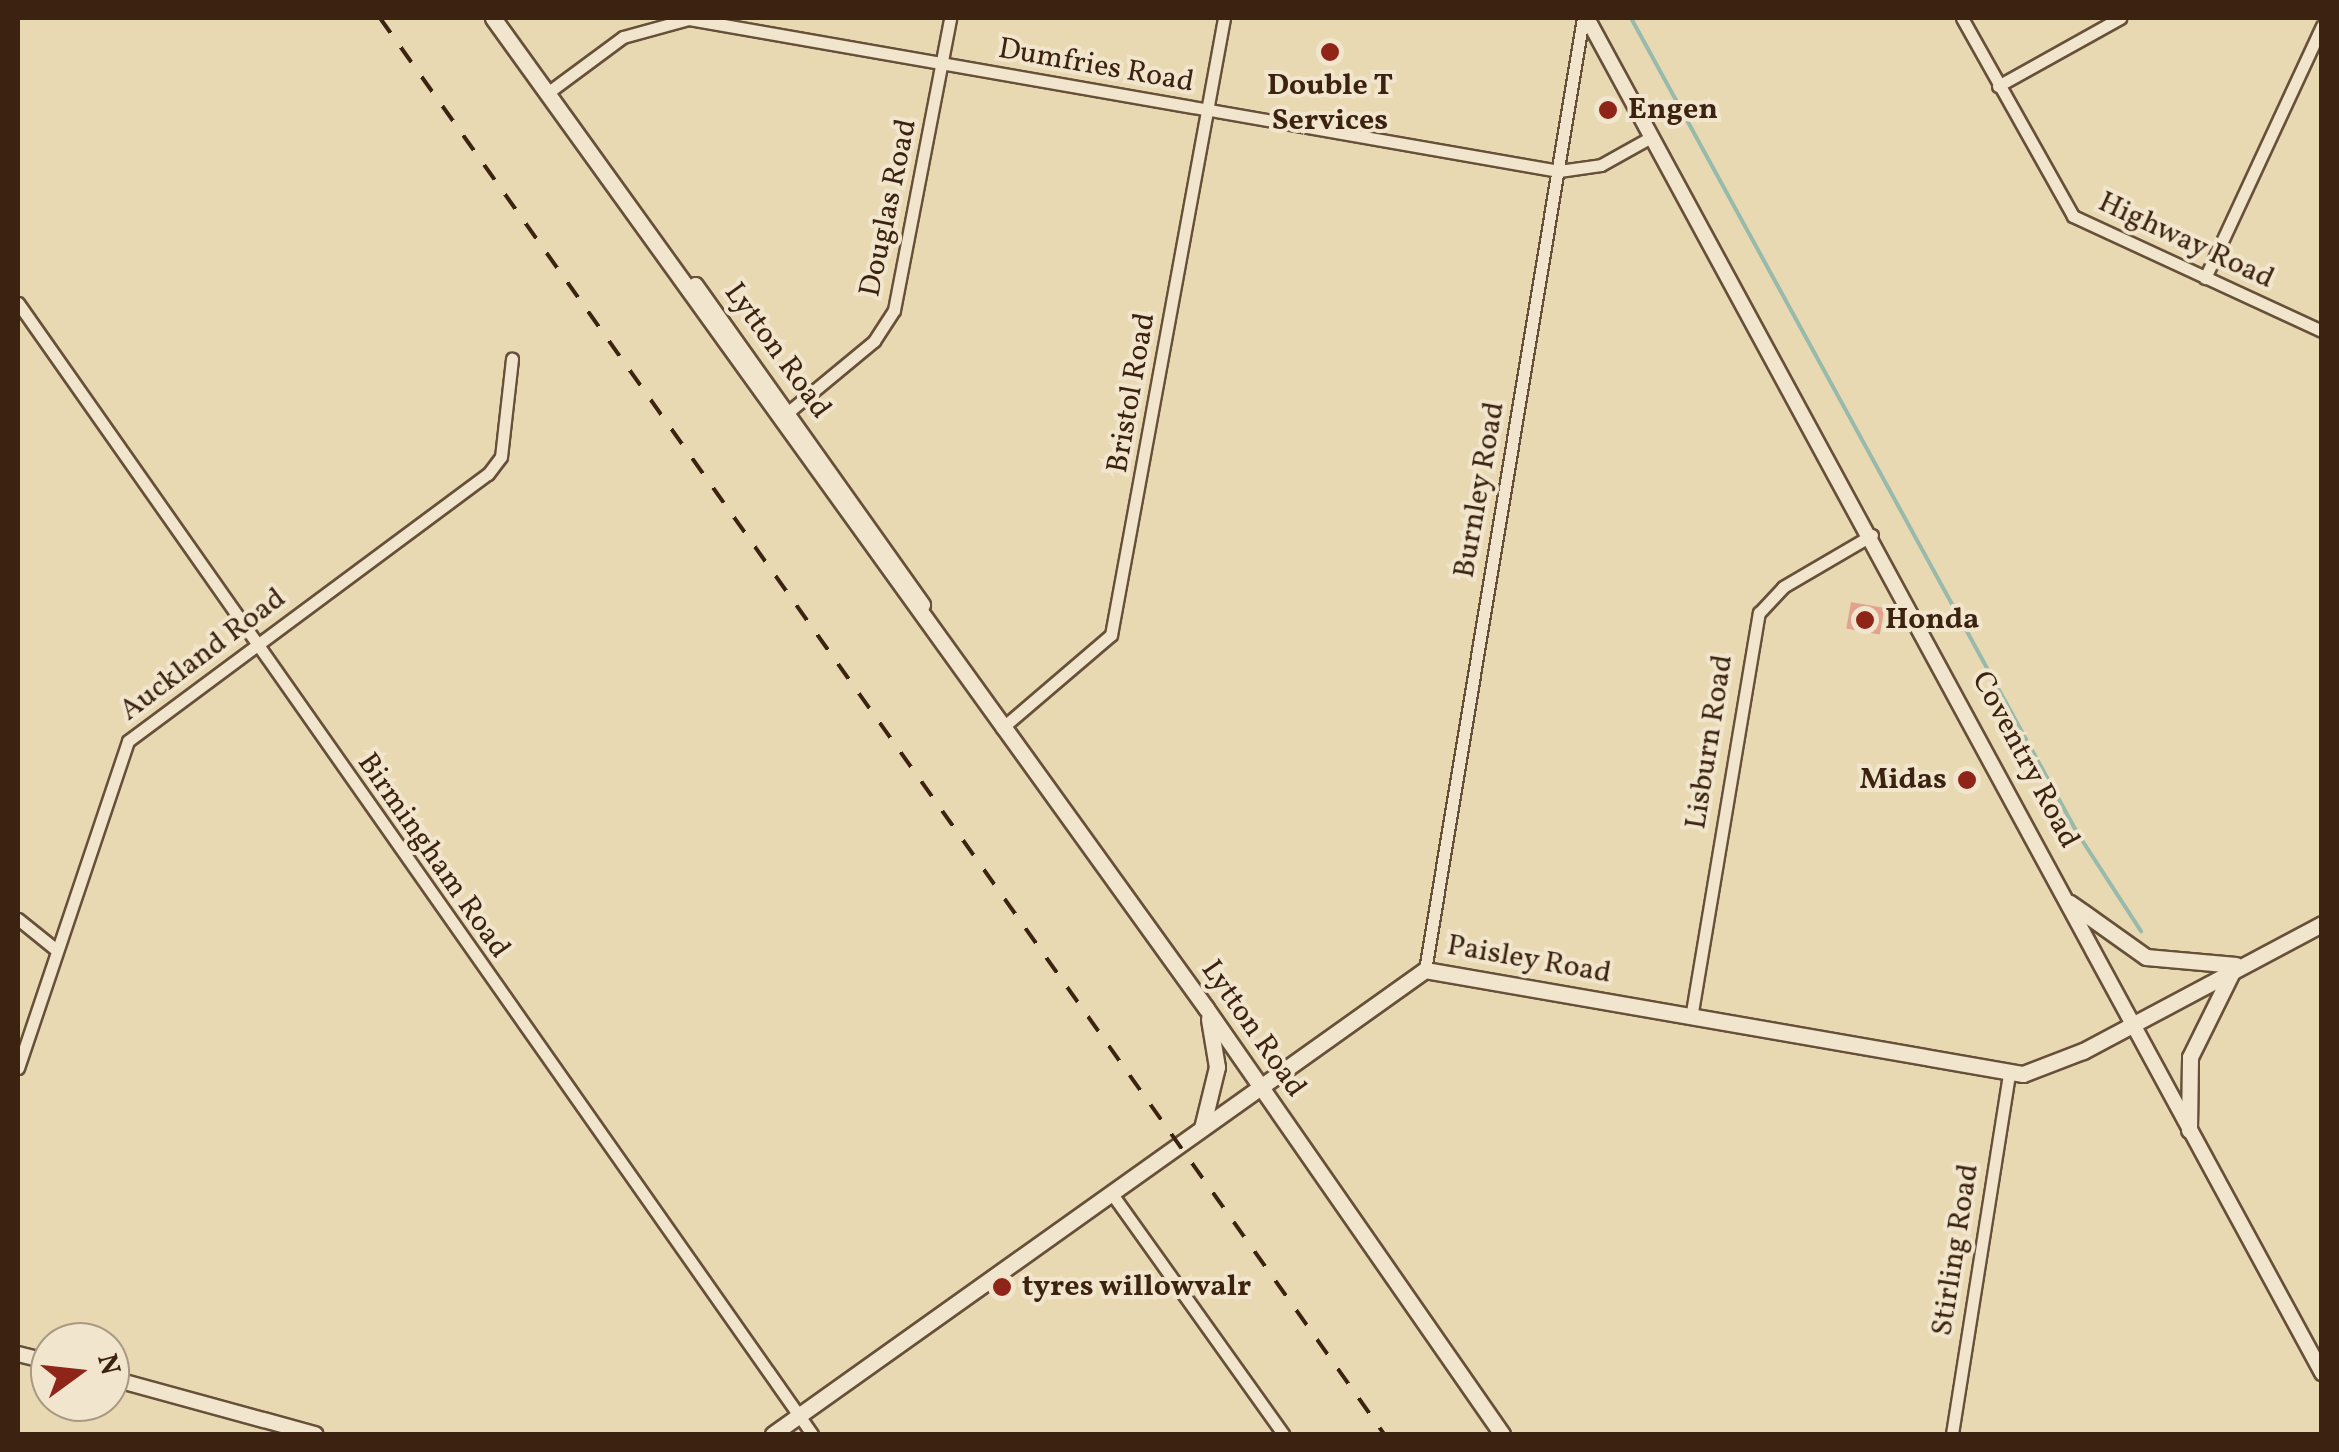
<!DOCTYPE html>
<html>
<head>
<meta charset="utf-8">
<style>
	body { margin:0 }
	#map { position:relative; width:2339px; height:1452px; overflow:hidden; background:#e9d9b2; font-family:Vollkorn,serif }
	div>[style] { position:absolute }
	.stream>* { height:4px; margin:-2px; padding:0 2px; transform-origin:2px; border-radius:2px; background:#97baab }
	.building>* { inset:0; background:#e1a38f; transform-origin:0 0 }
	.roads { filter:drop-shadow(2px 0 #675039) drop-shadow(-2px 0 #675039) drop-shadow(0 2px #675039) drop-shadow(0 -2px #675039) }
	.minor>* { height:11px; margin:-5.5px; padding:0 5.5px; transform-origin:5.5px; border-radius:5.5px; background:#f1e6cd }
	.tertiary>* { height:14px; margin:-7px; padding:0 7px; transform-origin:7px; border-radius:7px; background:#f1e6cd }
	.secondary>* { height:15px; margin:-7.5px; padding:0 7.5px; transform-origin:7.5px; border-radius:7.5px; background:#f1e6cd }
	.rail>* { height:4px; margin-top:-2px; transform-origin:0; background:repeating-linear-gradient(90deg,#3c2311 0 18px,transparent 0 36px) }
	.dots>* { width:28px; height:28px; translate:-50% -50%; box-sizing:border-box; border:5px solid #f1e6cd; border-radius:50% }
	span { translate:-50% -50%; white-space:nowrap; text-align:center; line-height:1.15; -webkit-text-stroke:8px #f1e6cd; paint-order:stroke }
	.street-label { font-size:30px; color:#3c2311 }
	.poi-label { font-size:30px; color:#3c2311; font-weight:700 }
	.left { translate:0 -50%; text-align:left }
	.right { translate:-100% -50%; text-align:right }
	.frame { position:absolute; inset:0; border:20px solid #3c2311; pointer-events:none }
	.north { position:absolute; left:30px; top:1322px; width:100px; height:100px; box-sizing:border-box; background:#f1e6cd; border:2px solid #a99882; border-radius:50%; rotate:75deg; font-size:28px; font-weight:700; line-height:40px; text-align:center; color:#3c2311 }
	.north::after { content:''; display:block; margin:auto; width:35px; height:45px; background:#8f2418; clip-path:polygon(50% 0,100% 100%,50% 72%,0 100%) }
</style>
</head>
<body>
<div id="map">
	<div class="stream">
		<div style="left:1631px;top:18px;width:930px;rotate:61.29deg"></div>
		<div style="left:2078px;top:834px;width:116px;rotate:57deg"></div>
	</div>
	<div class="building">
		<div style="left:1851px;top:602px;width:34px;height:27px;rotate:10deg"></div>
	</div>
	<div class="roads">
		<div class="minor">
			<div style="left:1962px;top:18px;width:227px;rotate:60.7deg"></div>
			<div style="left:2073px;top:216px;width:274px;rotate:24.8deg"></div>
			<div style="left:1998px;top:86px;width:140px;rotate:-29.1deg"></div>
			<div style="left:546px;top:94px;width:96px;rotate:-36.5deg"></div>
			<div style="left:623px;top:37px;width:68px;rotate:-15.3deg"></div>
			<div style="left:689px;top:19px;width:883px;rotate:9.91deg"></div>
			<div style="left:1559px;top:171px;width:42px;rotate:-8.1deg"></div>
			<div style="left:1601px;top:165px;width:57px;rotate:-29.2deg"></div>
			<div style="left:2205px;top:278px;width:278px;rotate:-65.1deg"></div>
			<div style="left:18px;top:303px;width:1382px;rotate:54.93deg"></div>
			<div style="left:781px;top:418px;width:121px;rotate:-39.6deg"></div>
			<div style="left:874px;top:341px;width:37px;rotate:-57deg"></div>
			<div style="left:894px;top:310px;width:297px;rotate:-79.1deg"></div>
			<div style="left:1002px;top:728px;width:143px;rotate:-40.5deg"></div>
			<div style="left:1111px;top:635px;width:627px;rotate:-79.62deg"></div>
			<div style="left:18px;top:919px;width:46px;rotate:38.9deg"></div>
			<div style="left:1425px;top:970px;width:965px;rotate:-80.58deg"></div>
			<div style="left:1691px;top:1018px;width:411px;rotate:-80.5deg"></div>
			<div style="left:1759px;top:613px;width:35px;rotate:-47deg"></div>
			<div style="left:1783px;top:587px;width:103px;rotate:-30.3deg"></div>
			<div style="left:18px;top:1068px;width:345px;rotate:-71.4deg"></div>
			<div style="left:128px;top:741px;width:448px;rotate:-36.6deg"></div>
			<div style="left:488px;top:474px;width:21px;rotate:-53deg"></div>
			<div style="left:501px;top:457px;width:99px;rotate:-83.6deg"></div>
			<div style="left:1112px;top:1194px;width:295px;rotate:54.5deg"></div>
			<div style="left:1952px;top:1434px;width:364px;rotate:-81deg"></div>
		</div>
		<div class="tertiary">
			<div style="left:1587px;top:18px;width:1542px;rotate:61.52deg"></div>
			<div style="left:18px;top:1354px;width:33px;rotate:14deg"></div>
			<div style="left:110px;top:1378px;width:213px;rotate:15.3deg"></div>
		</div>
		<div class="secondary">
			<div style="left:493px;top:18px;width:1220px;rotate:54.24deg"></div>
			<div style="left:1206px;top:1008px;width:519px;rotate:55.21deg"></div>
			<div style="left:695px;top:285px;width:392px;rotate:54.6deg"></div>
			<div style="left:2070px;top:903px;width:93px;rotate:35.4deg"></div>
			<div style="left:2146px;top:957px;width:90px;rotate:5.1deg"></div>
			<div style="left:1202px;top:1128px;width:63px;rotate:-76.2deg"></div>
			<div style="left:1217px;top:1067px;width:49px;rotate:-99.5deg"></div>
			<div style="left:2189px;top:1130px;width:73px;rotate:-89.2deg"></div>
			<div style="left:2190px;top:1057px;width:99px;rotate:-63.7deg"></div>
			<div style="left:773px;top:1434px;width:800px;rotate:-35.44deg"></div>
			<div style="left:1425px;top:970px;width:607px;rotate:9.87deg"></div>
			<div style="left:2023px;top:1074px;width:64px;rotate:-21deg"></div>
			<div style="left:2083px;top:1051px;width:271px;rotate:-28deg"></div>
		</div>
	</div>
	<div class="rail">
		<div style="left:380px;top:18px;width:1736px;rotate:54.66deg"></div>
	</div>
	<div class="dots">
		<div style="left:1330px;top:52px;background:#8f2418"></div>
		<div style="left:1608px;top:110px;background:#8f2418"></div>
		<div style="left:1865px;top:620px;background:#8f2418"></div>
		<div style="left:1967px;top:780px;background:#8f2418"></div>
		<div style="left:1002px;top:1287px;background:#8f2418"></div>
	</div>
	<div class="street-label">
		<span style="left:1096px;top:66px;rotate:10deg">Dumfries Road</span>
		<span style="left:889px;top:208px;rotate:-78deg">Douglas Road</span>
		<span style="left:2186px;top:241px;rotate:25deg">Highway Road</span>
		<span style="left:777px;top:351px;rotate:54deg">Lytton Road</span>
		<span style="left:1132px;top:393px;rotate:-80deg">Bristol Road</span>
		<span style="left:1480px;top:490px;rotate:-80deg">Burnley Road</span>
		<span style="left:203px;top:655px;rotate:-37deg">Auckland Road</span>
		<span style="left:1710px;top:742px;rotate:-81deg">Lisburn Road</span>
		<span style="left:2025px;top:760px;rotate:62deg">Coventry Road</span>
		<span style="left:433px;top:856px;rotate:55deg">Birmingham Road</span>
		<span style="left:1529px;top:960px;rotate:10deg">Paisley Road</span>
		<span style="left:1253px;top:1029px;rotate:55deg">Lytton Road</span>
		<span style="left:1956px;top:1250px;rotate:-81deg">Stirling Road</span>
	</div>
	<div class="poi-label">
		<span style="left:1330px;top:103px">Double T<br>Services</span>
		<span class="left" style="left:1628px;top:110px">Engen</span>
		<span class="left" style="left:1885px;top:620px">Honda</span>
		<span class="right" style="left:1947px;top:780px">Midas</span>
		<span class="left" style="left:1022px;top:1287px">tyres willowvalr</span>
	</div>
	<div class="frame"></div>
	<div class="north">N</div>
</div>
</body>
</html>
